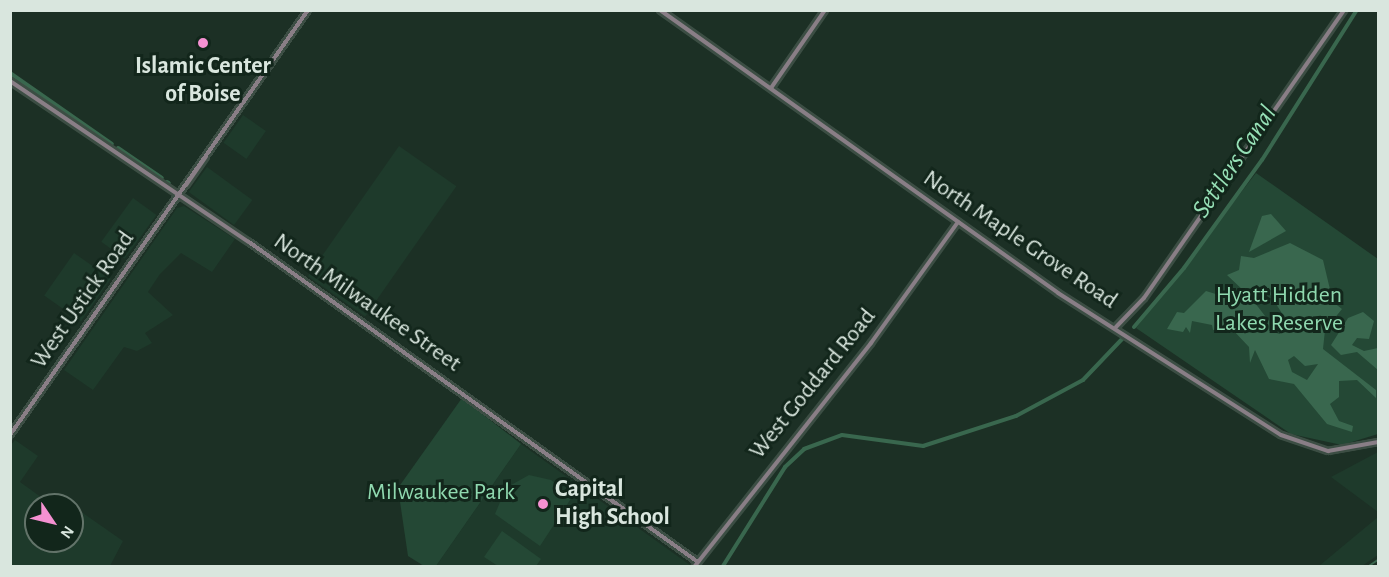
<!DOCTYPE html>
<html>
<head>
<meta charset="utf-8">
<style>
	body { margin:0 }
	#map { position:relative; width:1389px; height:577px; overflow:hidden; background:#1c3025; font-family:"Alegreya Sans",sans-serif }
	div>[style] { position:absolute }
	.built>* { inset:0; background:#1e3a2b; transform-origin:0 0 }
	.green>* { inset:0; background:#244835 }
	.water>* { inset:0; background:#39674e }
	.stream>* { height:1.5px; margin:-0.75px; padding:0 0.75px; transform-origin:0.75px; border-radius:0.75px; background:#39674e }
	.canal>* { height:4px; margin:-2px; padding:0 2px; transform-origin:2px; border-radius:2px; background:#39674e }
	.roads { filter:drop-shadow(2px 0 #3c4e44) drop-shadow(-2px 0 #3c4e44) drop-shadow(0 2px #3c4e44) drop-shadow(0 -2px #3c4e44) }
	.secondary>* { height:4px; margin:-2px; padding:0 2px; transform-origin:2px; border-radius:2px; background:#897e86 }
	.dots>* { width:16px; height:16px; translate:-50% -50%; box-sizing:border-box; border:3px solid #12261b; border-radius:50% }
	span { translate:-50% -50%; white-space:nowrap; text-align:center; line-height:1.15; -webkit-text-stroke:6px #12261b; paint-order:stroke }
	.poi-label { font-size:24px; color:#d9e6de; font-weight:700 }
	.left { translate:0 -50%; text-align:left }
	.street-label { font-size:24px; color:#d9e6de }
	.park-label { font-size:24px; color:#8fd9af }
	.water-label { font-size:26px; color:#97e1b7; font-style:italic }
	.frame { position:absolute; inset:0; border:12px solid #d9e6de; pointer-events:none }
	.north { position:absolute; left:24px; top:493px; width:60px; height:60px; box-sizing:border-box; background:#12261b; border:2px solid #627369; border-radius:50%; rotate:125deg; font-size:16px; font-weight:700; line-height:24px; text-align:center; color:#d9e6de }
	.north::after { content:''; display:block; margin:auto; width:21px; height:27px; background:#f591d2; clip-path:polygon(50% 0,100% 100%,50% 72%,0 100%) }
</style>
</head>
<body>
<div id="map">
	<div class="built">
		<div style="left:243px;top:115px;width:28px;height:34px;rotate:35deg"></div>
		<div style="left:399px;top:146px;width:70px;height:159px;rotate:35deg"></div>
		<div style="left:207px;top:167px;width:56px;height:31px;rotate:36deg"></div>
		<div style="left:133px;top:198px;width:29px;height:54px;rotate:36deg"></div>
		<div style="clip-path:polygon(184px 206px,235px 239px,212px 272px,181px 253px,160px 274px,148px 292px,173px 315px,145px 333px,152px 343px,137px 351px,124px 347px,93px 390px,64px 370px,177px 208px)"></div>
		<div style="left:74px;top:253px;width:45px;height:52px;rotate:35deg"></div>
		<div style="clip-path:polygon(15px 440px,38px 456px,20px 482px,52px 505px,36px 505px,36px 541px,72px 541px,72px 519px,80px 511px,123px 541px,110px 566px,11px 566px,10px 446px)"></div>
		<div style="clip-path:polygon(521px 444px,690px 565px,436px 566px)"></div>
		<div style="clip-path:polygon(1378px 452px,1378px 512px,1331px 477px)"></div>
		<div style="clip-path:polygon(1378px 517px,1378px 555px,1362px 566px,1319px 566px)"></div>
	</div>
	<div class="green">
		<div style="clip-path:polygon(1256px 173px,1378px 259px,1378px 434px,1342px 445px,1291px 434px,1136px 328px)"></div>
		<div style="clip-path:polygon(462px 398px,521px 444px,436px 566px,424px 566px,408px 556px,398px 488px)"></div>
		<div style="clip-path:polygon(529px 475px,551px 480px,572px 497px,540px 546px,495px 514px,506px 488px)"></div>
		<div style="clip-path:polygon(502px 531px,541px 559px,536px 566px,498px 566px,484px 557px)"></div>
	</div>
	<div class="water">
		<div style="clip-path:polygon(1271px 214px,1286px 231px,1249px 252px,1262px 216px)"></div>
		<div style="clip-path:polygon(evenodd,1290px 243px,1323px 260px,1333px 302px,1342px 309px,1325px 330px,1323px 349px,1376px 390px,1376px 398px,1357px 380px,1339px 381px,1339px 397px,1330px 404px,1339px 421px,1353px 426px,1352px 432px,1327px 424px,1294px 384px,1269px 379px,1255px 350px,1250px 363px,1249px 347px,1231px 328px,1213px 330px,1212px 325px,1192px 321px,1190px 333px,1186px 327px,1183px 332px,1167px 329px,1177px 312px,1184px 313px,1206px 291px,1248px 304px,1246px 293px,1227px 275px,1239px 270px,1241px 256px,1254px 258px,1290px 243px,1268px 291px,1283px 315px,1280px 334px,1269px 331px,1269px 321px,1255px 303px,1266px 302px,1268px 291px,1290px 243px,1294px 356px,1305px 366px,1318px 364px,1307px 380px,1292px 372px,1288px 360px,1294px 356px)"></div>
		<div style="clip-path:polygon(1363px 312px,1374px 321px,1369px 339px,1357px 338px,1352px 345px,1364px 351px,1378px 348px,1378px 370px,1357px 352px,1341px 355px,1331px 345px,1348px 318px)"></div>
	</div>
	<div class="stream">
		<div style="left:1369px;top:566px;width:11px;rotate:-34deg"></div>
	</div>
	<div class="canal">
		<div style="left:10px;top:73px;width:124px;rotate:34.8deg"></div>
		<div style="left:118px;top:148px;width:53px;rotate:34.3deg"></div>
		<div style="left:167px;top:182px;width:2px;rotate:27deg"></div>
		<div style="left:1134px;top:327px;width:77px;rotate:-49.7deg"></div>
		<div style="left:1184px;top:268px;width:133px;rotate:-54.2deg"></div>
		<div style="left:1262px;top:160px;width:178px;rotate:-57.7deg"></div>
		<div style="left:723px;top:566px;width:117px;rotate:-57.9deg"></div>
		<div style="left:785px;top:467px;width:26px;rotate:-43deg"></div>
		<div style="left:804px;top:449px;width:40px;rotate:-20.2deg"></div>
		<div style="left:842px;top:435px;width:82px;rotate:7.7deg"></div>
		<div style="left:923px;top:446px;width:98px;rotate:-17.9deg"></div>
		<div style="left:1016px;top:416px;width:76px;rotate:-28.2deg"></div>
		<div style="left:1083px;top:380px;width:58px;rotate:-46.4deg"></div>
	</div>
	<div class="roads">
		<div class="secondary">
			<div style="left:660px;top:10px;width:488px;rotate:35.4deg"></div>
			<div style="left:1058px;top:293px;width:264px;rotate:32.5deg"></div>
			<div style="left:1281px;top:435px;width:50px;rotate:18.8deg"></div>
			<div style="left:1328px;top:451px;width:51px;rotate:-10.2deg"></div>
			<div style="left:10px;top:81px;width:288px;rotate:34deg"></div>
			<div style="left:249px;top:242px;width:551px;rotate:35.48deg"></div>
			<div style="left:771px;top:88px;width:95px;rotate:-55.3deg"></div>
			<div style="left:186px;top:185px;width:35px;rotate:-55deg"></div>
			<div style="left:1116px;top:327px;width:40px;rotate:-46deg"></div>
			<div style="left:1144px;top:298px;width:351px;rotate:-55.2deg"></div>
			<div style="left:10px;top:435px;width:519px;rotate:-54.96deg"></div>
			<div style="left:695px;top:566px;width:284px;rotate:-51.7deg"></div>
			<div style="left:871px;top:343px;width:149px;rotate:-54.3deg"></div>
		</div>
	</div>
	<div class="dots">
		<div style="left:203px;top:43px;background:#f591d2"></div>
		<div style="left:543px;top:504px;background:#f591d2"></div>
	</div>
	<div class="poi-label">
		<span style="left:203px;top:81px">Islamic Center<br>of Boise</span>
		<span class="left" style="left:555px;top:504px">Capital<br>High School</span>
	</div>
	<div class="street-label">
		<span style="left:1020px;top:240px;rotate:34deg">North Maple Grove Road</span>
		<span style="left:83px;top:300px;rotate:-55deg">West Ustick Road</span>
		<span style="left:367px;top:303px;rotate:35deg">North Milwaukee Street</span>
		<span style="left:813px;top:384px;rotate:-51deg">West Goddard Road</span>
	</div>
	<div class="park-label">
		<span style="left:1279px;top:310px">Hyatt Hidden<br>Lakes Reserve</span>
		<span style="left:441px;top:493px">Milwaukee Park</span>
	</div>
	<div class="water-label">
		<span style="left:1235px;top:162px;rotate:-56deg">Settlers Canal</span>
	</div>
	<div class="frame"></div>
	<div class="north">N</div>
</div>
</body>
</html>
